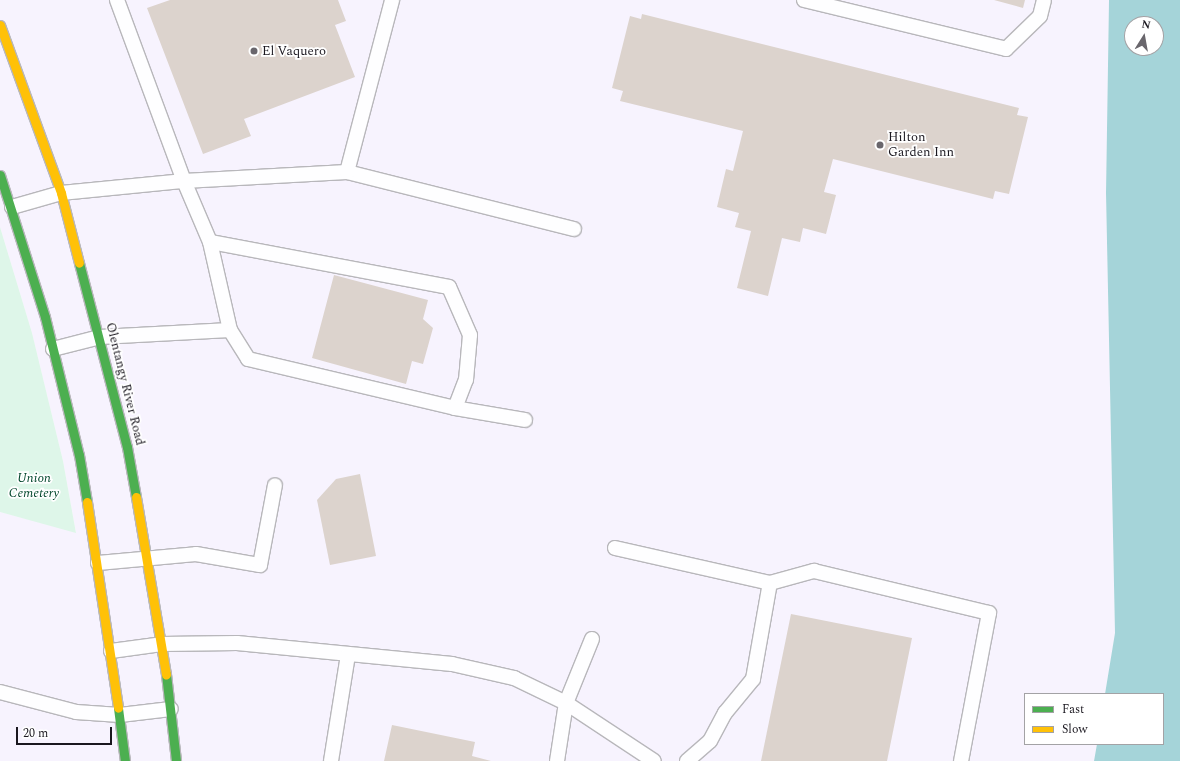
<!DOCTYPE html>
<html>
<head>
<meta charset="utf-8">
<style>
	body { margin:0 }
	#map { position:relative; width:1180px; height:761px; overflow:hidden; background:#fbfafc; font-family:Spectral,serif }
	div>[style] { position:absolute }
	.built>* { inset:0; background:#f7f3fe }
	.green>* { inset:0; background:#def6e9 }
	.water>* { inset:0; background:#a5d4d9 }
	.building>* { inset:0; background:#dcd3cd }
	.roads { filter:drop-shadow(1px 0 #b8b7bb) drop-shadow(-1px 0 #b8b7bb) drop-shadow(0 1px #b8b7bb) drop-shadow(0 -1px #b8b7bb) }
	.lane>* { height:14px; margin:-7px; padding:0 7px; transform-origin:7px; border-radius:7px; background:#fefeff }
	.fast>* { height:9px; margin:-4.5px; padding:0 4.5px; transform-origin:4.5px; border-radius:4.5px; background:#4caf50 }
	.slow>* { height:9px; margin:-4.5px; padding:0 4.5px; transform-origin:4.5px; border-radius:4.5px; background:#ffc107 }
	.dots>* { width:11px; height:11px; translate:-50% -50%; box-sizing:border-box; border:2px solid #fff; border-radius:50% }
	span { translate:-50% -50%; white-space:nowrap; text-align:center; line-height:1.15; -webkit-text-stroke:3.5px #fff; paint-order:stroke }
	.poi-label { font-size:13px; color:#1a171f }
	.left { translate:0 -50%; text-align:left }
	.street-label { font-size:13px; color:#1a171f }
	.park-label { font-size:13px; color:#00462b; font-style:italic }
	.legend { position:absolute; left:1024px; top:693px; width:140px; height:52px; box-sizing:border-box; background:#fff; border:1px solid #a3a2a5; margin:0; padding:5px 7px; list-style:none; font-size:12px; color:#1a171f }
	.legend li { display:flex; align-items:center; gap:8px; height:20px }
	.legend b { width:20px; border:1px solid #a3a2a5 }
	.north { position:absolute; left:1124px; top:16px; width:40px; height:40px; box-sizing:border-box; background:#fff; border:1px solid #a3a2a5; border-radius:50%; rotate:11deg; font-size:11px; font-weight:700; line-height:16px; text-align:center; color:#1a171f }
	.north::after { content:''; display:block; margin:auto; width:14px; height:18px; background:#69666c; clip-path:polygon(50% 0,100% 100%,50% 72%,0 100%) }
	.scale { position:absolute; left:16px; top:727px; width:96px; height:18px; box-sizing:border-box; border:2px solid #1a171f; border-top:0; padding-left:5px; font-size:12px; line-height:14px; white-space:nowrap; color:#1a171f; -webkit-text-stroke:3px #fff; paint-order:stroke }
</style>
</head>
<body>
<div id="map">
	<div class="built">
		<div style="clip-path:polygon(0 0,1109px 0,1106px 193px,1115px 634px,1105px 694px,1025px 694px,1025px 744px,1097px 744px,1094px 761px,0 761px,0 512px,76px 532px,63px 461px,32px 333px,0 227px)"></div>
	</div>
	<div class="green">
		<div style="clip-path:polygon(0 227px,32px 333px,63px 461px,76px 533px,0 512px)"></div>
	</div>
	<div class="water">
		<div style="clip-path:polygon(evenodd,1109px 0,1180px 0,1180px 761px,1094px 761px,1097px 744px,1163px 744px,1163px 694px,1105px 694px,1115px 633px,1106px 193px,1109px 0,1132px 24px,1156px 24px,1156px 48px,1132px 48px,1132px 24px)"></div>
	</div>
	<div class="building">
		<div style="clip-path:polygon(170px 0,338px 0,346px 21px,335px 25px,355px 77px,244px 119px,251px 136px,203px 154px,147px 8px)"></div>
		<div style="clip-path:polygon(994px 0,1025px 0,1023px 8px)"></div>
		<div style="clip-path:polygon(642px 14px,1019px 108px,1017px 115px,1028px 117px,1009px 194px,995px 191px,993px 199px,833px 159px,824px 192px,836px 195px,826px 234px,803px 228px,800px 242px,782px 238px,768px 296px,737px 288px,751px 231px,735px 227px,739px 213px,717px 207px,726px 169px,733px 171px,743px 131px,620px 101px,623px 91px,612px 88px,630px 16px,641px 19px)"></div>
		<div style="clip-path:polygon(334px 275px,428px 300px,423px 319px,433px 328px,423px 364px,412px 361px,406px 384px,312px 358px)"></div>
		<div style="clip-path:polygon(360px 474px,376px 556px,330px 565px,317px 500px,336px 479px)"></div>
		<div style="clip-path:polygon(791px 614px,912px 638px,887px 761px,761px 761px)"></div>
		<div style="clip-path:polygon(392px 725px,475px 742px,472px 756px,491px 761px,384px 761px)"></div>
	</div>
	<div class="roads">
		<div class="lane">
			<div style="left:117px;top:0;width:193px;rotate:69.7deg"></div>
			<div style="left:184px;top:181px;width:66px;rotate:66.9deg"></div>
			<div style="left:210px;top:242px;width:90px;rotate:77.2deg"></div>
			<div style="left:230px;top:330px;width:34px;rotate:58deg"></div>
			<div style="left:248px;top:359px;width:213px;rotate:13.3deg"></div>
			<div style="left:455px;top:408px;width:30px;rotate:-69deg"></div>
			<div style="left:466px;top:380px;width:45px;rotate:-84.9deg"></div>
			<div style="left:470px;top:335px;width:52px;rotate:-113.6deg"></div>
			<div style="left:449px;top:287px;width:243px;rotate:-169.3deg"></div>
			<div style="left:804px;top:0;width:208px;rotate:13.6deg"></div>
			<div style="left:1006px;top:49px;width:47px;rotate:-44.1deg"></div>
			<div style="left:1040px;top:16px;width:16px;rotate:-76deg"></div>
			<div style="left:347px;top:172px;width:234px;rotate:14.1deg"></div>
			<div style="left:12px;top:207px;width:51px;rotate:-15.9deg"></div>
			<div style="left:61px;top:193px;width:124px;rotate:-5.6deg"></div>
			<div style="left:184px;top:181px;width:163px;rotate:-3.2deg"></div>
			<div style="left:347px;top:172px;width:178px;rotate:-75.3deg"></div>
			<div style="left:53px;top:349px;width:49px;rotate:-14.3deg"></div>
			<div style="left:100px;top:337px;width:130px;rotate:-3.1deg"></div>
			<div style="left:455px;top:408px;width:71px;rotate:9.7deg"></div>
			<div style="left:615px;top:548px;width:159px;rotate:12.7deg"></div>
			<div style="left:770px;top:583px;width:46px;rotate:-15.3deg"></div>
			<div style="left:814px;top:571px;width:180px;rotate:13.5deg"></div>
			<div style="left:989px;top:613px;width:151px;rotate:100.7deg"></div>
			<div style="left:98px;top:563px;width:98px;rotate:-5.2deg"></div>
			<div style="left:196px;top:554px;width:65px;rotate:9.8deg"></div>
			<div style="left:260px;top:565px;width:81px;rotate:-79.4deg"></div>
			<div style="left:111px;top:651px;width:51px;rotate:-7.8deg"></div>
			<div style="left:162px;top:644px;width:75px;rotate:-0.8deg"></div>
			<div style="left:237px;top:643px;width:216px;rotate:5.6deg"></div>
			<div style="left:452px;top:664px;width:64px;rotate:12.7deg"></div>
			<div style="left:514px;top:678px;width:58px;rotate:25.7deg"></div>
			<div style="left:566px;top:703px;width:69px;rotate:-67.9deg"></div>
			<div style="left:0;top:692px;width:79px;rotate:14.7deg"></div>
			<div style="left:76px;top:712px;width:44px;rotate:3.9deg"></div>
			<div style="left:120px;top:715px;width:51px;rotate:-6.7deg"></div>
			<div style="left:331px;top:761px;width:107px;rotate:-80.9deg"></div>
			<div style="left:557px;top:761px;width:59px;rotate:-81.2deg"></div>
			<div style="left:566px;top:703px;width:105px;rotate:33.4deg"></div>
			<div style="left:687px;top:761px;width:30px;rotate:-41deg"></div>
			<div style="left:710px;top:741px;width:32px;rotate:-62deg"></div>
			<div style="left:725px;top:713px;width:44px;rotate:-50.5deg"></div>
			<div style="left:753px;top:679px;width:97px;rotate:-80deg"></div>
		</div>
		<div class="fast">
			<div style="left:0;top:175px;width:149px;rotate:72.4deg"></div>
			<div style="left:45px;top:317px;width:142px;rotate:76.2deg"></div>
			<div style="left:79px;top:455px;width:48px;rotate:80.3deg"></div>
			<div style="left:79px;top:263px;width:190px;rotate:75.4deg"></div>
			<div style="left:127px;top:447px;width:51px;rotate:79.8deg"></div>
			<div style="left:166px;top:674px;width:88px;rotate:83.4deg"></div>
			<div style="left:118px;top:708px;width:53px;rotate:82.5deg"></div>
		</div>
		<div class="slow">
			<div style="left:0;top:25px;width:179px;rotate:70deg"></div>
			<div style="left:61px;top:193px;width:72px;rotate:75.6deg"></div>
			<div style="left:136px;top:497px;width:180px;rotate:80.4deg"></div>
			<div style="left:87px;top:502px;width:208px;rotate:81.4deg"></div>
		</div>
	</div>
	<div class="dots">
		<div style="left:254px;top:51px;background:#69666c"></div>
		<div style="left:880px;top:145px;background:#69666c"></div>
	</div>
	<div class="poi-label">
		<span class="left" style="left:262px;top:51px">El Vaquero</span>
		<span class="left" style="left:888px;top:145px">Hilton<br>Garden Inn</span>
	</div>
	<div class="street-label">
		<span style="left:125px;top:384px;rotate:76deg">Olentangy River Road</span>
	</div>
	<div class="park-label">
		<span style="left:34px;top:486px">Union<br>Cemetery</span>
	</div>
	<ul class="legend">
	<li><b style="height:5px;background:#4caf50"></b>Fast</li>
	<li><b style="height:5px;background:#ffc107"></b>Slow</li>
	</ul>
	<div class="north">N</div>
	<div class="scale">20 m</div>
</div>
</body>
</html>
